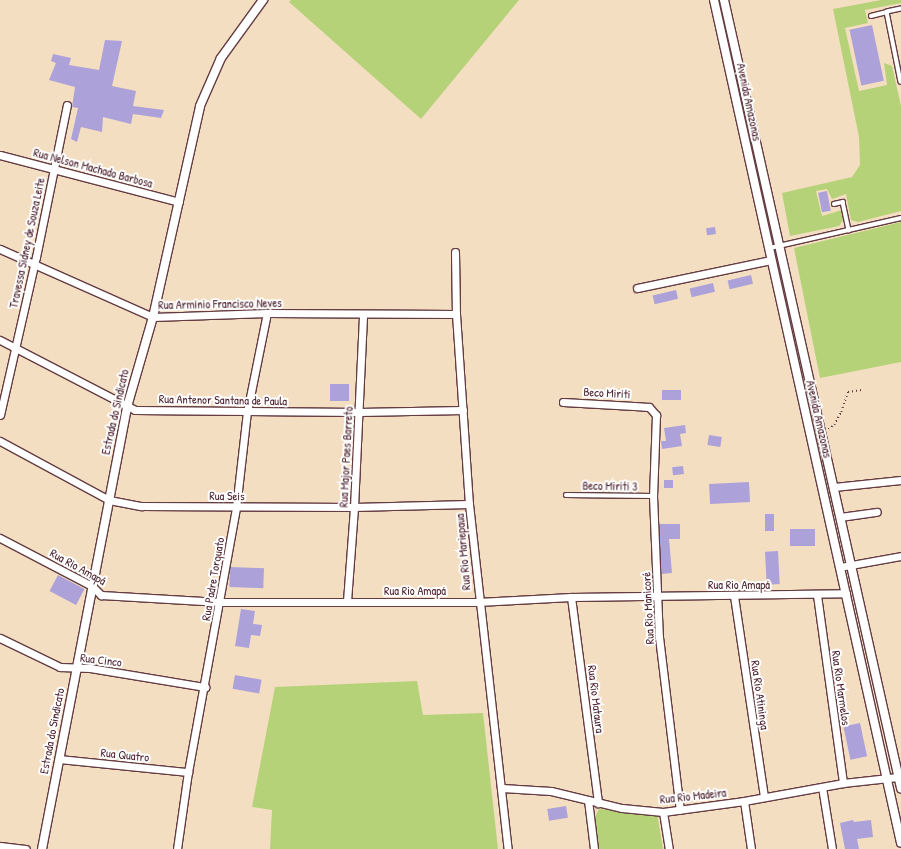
<!DOCTYPE html>
<html>
<head>
<meta charset="utf-8">
<style>
	body { margin:0 }
	#map { position:relative; width:901px; height:849px; overflow:hidden; background:#f4dec1; font-family:"Patrick Hand",sans-serif }
	div>[style] { position:absolute }
	.green>* { inset:0; background:#b6d278 }
	.building>* { inset:0; background:#aca1d9; transform-origin:0 0 }
	.path>* { height:1.5px; margin-top:-0.75px; transform-origin:0; background:repeating-linear-gradient(90deg,#643c42 0 1px,transparent 0 4px) }
	.roads { filter:drop-shadow(1px 0 #643c42) drop-shadow(-1px 0 #643c42) drop-shadow(0 1px #643c42) drop-shadow(0 -1px #643c42) }
	.service>* { height:3.5px; margin:-1.75px; padding:0 1.75px; transform-origin:1.75px; border-radius:1.75px; background:#fff }
	.minor>* { height:7px; margin:-3.5px; padding:0 3.5px; transform-origin:3.5px; border-radius:3.5px; background:#fff }
	.tertiary>* { height:8px; margin:-4px; padding:0 4px; transform-origin:4px; border-radius:4px; background:#fff }
	span { translate:-50% -50%; white-space:nowrap; text-align:center; line-height:1.15; -webkit-text-stroke:4px #fff; paint-order:stroke }
	.street-label { font-size:12px; color:#4a1f2b }
</style>
</head>
<body>
<div id="map">
	<div class="green">
		<div style="clip-path:polygon(291px 0,519px 0,421px 119px,289px 2px)"></div>
		<div style="clip-path:polygon(881px 0,901px 0,901px 3px,865px 10px,868px 23px,845px 28px,859px 91px,887px 85px,884px 63px,892px 66px,901px 106px,901px 211px,858px 222px,851px 220px,846px 194px,832px 199px,827px 189px,816px 191px,822px 216px,842px 210px,843px 220px,839px 226px,790px 236px,782px 193px,852px 177px,860px 165px,859px 137px,833px 9px)"></div>
		<div style="clip-path:polygon(901px 222px,901px 362px,820px 378px,794px 248px)"></div>
		<div style="clip-path:polygon(417px 681px,423px 715px,483px 713px,498px 849px,270px 849px,272px 810px,252px 807px,275px 687px)"></div>
		<div style="clip-path:polygon(599px 809px,657px 813px,663px 849px,597px 849px,593px 820px)"></div>
	</div>
	<div class="building">
		<div style="left:872px;top:25px;width:57px;height:23px;rotate:78deg"></div>
		<div style="clip-path:polygon(105px 40px,122px 41px,112px 86px,136px 91px,133px 106px,164px 110px,161px 118px,133px 114px,131px 124px,103px 117px,102px 132px,81px 127px,77px 142px,71px 139px,78px 108px,72px 107px,75px 87px,49px 80px,56px 63px,51px 61px,53px 54px,71px 58px,69px 65px,99px 70px)"></div>
		<div style="left:827px;top:191px;width:20px;height:9px;rotate:79deg"></div>
		<div style="left:715px;top:227px;width:7px;height:9px;rotate:82deg"></div>
		<div style="left:751px;top:275px;width:9px;height:24px;rotate:77deg"></div>
		<div style="left:713px;top:283px;width:9px;height:24px;rotate:77deg"></div>
		<div style="left:676px;top:290px;width:9px;height:24px;rotate:77deg"></div>
		<div style="left:330px;top:384px;width:19px;height:17px"></div>
		<div style="left:662px;top:390px;width:19px;height:10px"></div>
		<div style="clip-path:polygon(685px 425px,686px 433px,680px 434px,682px 446px,662px 449px,661px 441px,666px 441px,664px 428px)"></div>
		<div style="left:709px;top:435px;width:13px;height:10px;rotate:9deg"></div>
		<div style="left:683px;top:466px;width:8px;height:11px;rotate:83deg"></div>
		<div style="left:664px;top:480px;width:9px;height:8px"></div>
		<div style="left:749px;top:482px;width:20px;height:40px;rotate:87deg"></div>
		<div style="left:765px;top:514px;width:9px;height:17px"></div>
		<div style="clip-path:polygon(659px 524px,680px 524px,680px 539px,669px 539px,672px 573px,661px 574px)"></div>
		<div style="left:815px;top:529px;width:17px;height:25px;rotate:90deg"></div>
		<div style="left:778px;top:551px;width:33px;height:13px;rotate:87deg"></div>
		<div style="left:230px;top:567px;width:34px;height:20px;rotate:2deg"></div>
		<div style="left:58px;top:575px;width:30px;height:18px;rotate:28deg"></div>
		<div style="clip-path:polygon(241px 609px,255px 611px,253px 624px,262px 625px,260px 636px,251px 635px,249px 648px,235px 646px)"></div>
		<div style="left:235px;top:675px;width:27px;height:14px;rotate:10deg"></div>
		<div style="left:860px;top:723px;width:34px;height:17px;rotate:78deg"></div>
		<div style="left:566px;top:806px;width:12px;height:19px;rotate:81deg"></div>
		<div style="clip-path:polygon(853px 820px,854px 822px,871px 820px,873px 837px,857px 839px,859px 849px,845px 849px,840px 823px)"></div>
	</div>
	<div class="path">
		<div style="left:828px;top:429px;width:7px;rotate:-34deg"></div>
		<div style="left:834px;top:425px;width:15px;rotate:-62deg"></div>
		<div style="left:841px;top:412px;width:21px;rotate:-71deg"></div>
		<div style="left:848px;top:392px;width:14px;rotate:-8deg"></div>
	</div>
	<div class="roads">
		<div class="service">
			<div style="left:901px;top:9px;width:14px;rotate:168deg"></div>
			<div style="left:887px;top:12px;width:71px;rotate:78.7deg"></div>
			<div style="left:871px;top:16px;width:16px;rotate:-14deg"></div>
			<div style="left:834px;top:204px;width:9px;rotate:-13deg"></div>
			<div style="left:843px;top:202px;width:29px;rotate:78deg"></div>
			<div style="left:770px;top:248px;width:134px;rotate:-12.9deg"></div>
			<div style="left:566px;top:495px;width:87px;rotate:0.7deg"></div>
		</div>
		<div class="minor">
			<div style="left:0;top:155px;width:185px;rotate:14.7deg"></div>
			<div style="left:0;top:249px;width:167px;rotate:24deg"></div>
			<div style="left:153px;top:317px;width:114px;rotate:-2deg"></div>
			<div style="left:267px;top:313px;width:189px;rotate:0.3deg"></div>
			<div style="left:455px;top:252px;width:62px;rotate:89.1deg"></div>
			<div style="left:456px;top:314px;width:190px;rotate:86.1deg"></div>
			<div style="left:469px;top:504px;width:347px;rotate:83.6deg"></div>
			<div style="left:637px;top:288px;width:137px;rotate:-11.8deg"></div>
			<div style="left:0;top:340px;width:152px;rotate:27.4deg"></div>
			<div style="left:135px;top:410px;width:224px;rotate:0.5deg"></div>
			<div style="left:359px;top:412px;width:104px;rotate:-1.1deg"></div>
			<div style="left:563px;top:402px;width:86px;rotate:3.3deg"></div>
			<div style="left:649px;top:407px;width:11px;rotate:49deg"></div>
			<div style="left:656px;top:415px;width:81px;rotate:92.1deg"></div>
			<div style="left:653px;top:496px;width:141px;rotate:87.6deg"></div>
			<div style="left:659px;top:637px;width:174px;rotate:83.1deg"></div>
			<div style="left:0;top:415px;width:162px;rotate:-77.2deg"></div>
			<div style="left:36px;top:257px;width:155px;rotate:-78.5deg"></div>
			<div style="left:0;top:441px;width:124px;rotate:28.4deg"></div>
			<div style="left:109px;top:500px;width:33px;rotate:11deg"></div>
			<div style="left:141px;top:506px;width:213px;rotate:0.3deg"></div>
			<div style="left:354px;top:507px;width:115px;rotate:-1.5deg"></div>
			<div style="left:834px;top:487px;width:67px;rotate:-6deg"></div>
			<div style="left:840px;top:517px;width:37px;rotate:-8deg"></div>
			<div style="left:0;top:538px;width:104px;rotate:27.6deg"></div>
			<div style="left:92px;top:586px;width:13px;rotate:45deg"></div>
			<div style="left:101px;top:595px;width:119px;rotate:3.4deg"></div>
			<div style="left:220px;top:602px;width:258px"></div>
			<div style="left:478px;top:602px;width:93px;rotate:-3.1deg"></div>
			<div style="left:571px;top:597px;width:275px;rotate:-0.8deg"></div>
			<div style="left:840px;top:567px;width:62px;rotate:-10.2deg"></div>
			<div style="left:817px;top:595px;width:190px;rotate:82.1deg"></div>
			<div style="left:734px;top:596px;width:203px;rotate:81.5deg"></div>
			<div style="left:571px;top:597px;width:208px;rotate:82.5deg"></div>
			<div style="left:347px;top:601px;width:94px;rotate:-85.7deg"></div>
			<div style="left:354px;top:507px;width:193px;rotate:-87.3deg"></div>
			<div style="left:0;top:638px;width:67px;rotate:25.8deg"></div>
			<div style="left:60px;top:667px;width:30px;rotate:2deg"></div>
			<div style="left:90px;top:668px;width:117px;rotate:9.4deg"></div>
			<div style="left:59px;top:759px;width:130px;rotate:5.8deg"></div>
			<div style="left:822px;top:787px;width:63px;rotate:80.8deg"></div>
			<div style="left:502px;top:788px;width:49px;rotate:3.5deg"></div>
			<div style="left:551px;top:791px;width:73px;rotate:13.5deg"></div>
			<div style="left:622px;top:808px;width:41px;rotate:5.6deg"></div>
			<div style="left:663px;top:812px;width:82px;rotate:-7.7deg"></div>
			<div style="left:744px;top:801px;width:101px;rotate:-10.3deg"></div>
			<div style="left:843px;top:783px;width:55px;rotate:-6.2deg"></div>
			<div style="left:588px;top:800px;width:49px;rotate:83deg"></div>
			<div style="left:744px;top:801px;width:49px;rotate:81.7deg"></div>
			<div style="left:663px;top:812px;width:37px;rotate:81deg"></div>
			<div style="left:0;top:846px;width:26px;rotate:7deg"></div>
			<div style="left:177px;top:849px;width:78px;rotate:-81.9deg"></div>
			<div style="left:188px;top:772px;width:268px;rotate:-79.7deg"></div>
			<div style="left:236px;top:508px;width:97px;rotate:-83.5deg"></div>
			<div style="left:247px;top:412px;width:101px;rotate:-78.6deg"></div>
		</div>
		<div class="tertiary">
			<div style="left:714px;top:0;width:863px;rotate:77.49deg"></div>
			<div style="left:724px;top:0;width:808px;rotate:77.34deg"></div>
			<div style="left:42px;top:849px;width:450px;rotate:-79.1deg"></div>
			<div style="left:127px;top:407px;width:94px;rotate:-73.9deg"></div>
			<div style="left:153px;top:317px;width:216px;rotate:-77.4deg"></div>
			<div style="left:200px;top:106px;width:52px;rotate:-66.4deg"></div>
			<div style="left:221px;top:58px;width:72px;rotate:-54.1deg"></div>
		</div>
	</div>
	<div class="street-label">
		<span style="left:749px;top:102px;rotate:78deg">Avenida Amazonas</span>
		<span style="left:93px;top:168px;rotate:15deg">Rua Nelson Machado Barbosa</span>
		<span style="left:27px;top:243px;rotate:-78deg">Travessa Sidney de Souza Leite</span>
		<span style="left:220px;top:304px;rotate:-1deg">Rua Armínio Francisco Neves</span>
		<span style="left:607px;top:393px;rotate:3deg">Beco Miriti</span>
		<span style="left:223px;top:400px;rotate:1deg">Rua Antenor Santana de Paula</span>
		<span style="left:115px;top:412px;rotate:-77deg">Estrada do Sindicato</span>
		<span style="left:819px;top:419px;rotate:77deg">Avenida Amazonas</span>
		<span style="left:346px;top:457px;rotate:-87deg">Rua Major Paes Barreto</span>
		<span style="left:610px;top:486px;rotate:1deg">Beco Miriti 3</span>
		<span style="left:227px;top:496px;rotate:1deg">Rua Seis</span>
		<span style="left:463px;top:552px;rotate:-95deg">Rua Rio Mariepaua</span>
		<span style="left:78px;top:567px;rotate:29deg">Rua Rio Amapá</span>
		<span style="left:213px;top:579px;rotate:-80deg">Rua Padre Torquato</span>
		<span style="left:739px;top:585px">Rua Rio Amapá</span>
		<span style="left:415px;top:591px">Rua Rio Amapá</span>
		<span style="left:648px;top:608px;rotate:-93deg">Rua Rio Manicoré</span>
		<span style="left:101px;top:660px;rotate:7deg">Rua Cinco</span>
		<span style="left:841px;top:688px;rotate:82deg">Rua Rio Marmelos</span>
		<span style="left:760px;top:695px;rotate:82deg">Rua Rio Atininga</span>
		<span style="left:596px;top:699px;rotate:83deg">Rua Rio Mataura</span>
		<span style="left:52px;top:731px;rotate:-79deg">Estrada do Sindicato</span>
		<span style="left:125px;top:755px;rotate:6deg">Rua Quatro</span>
		<span style="left:693px;top:796px;rotate:-6deg">Rua Rio Madeira</span>
	</div>
</div>
</body>
</html>
